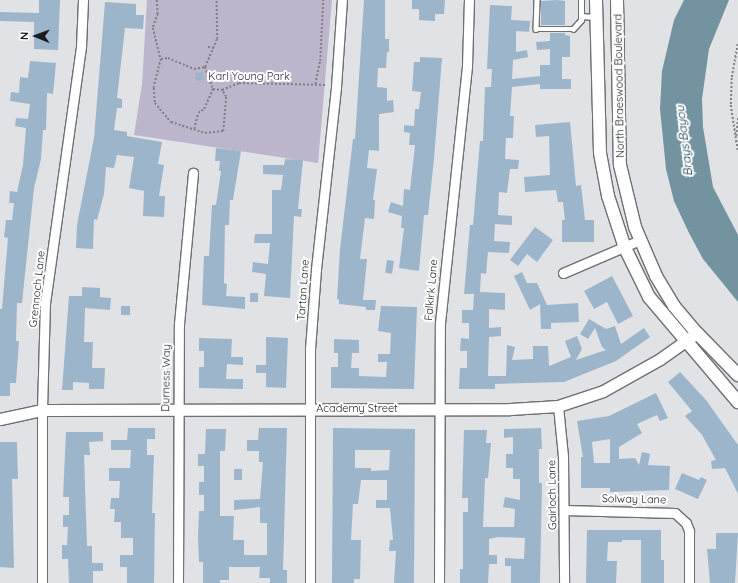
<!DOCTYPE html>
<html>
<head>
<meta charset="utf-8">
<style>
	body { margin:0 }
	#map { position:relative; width:738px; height:583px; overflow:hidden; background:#e0e2e6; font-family:Quicksand,sans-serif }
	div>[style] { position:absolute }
	.green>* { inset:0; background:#bdb5cb }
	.water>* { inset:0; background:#7393a1 }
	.building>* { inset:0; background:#9db5cb; transform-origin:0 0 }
	.path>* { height:1.5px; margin-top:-0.75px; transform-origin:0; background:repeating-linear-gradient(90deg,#7e7f82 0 2px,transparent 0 4px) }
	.roads { filter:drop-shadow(1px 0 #6d6f73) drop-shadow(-1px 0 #6d6f73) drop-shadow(0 1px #6d6f73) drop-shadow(0 -1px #6d6f73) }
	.service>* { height:4.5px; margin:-2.25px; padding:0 2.25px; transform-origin:2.25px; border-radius:2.25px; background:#fff }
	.minor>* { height:9px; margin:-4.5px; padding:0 4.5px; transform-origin:4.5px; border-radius:4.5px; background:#fff }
	.tertiary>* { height:11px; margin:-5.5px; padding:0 5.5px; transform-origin:5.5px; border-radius:5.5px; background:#fff }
	.secondary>* { height:12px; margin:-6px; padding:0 6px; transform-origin:6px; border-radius:6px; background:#fff }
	span { translate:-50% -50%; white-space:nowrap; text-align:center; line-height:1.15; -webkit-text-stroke:4px #fff; paint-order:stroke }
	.park-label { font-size:11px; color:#37274f }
	.street-label { font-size:11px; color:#1a1b1c }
	.water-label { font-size:12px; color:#002e3f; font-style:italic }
	.north { position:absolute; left:16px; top:16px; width:40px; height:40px; -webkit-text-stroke:3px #fff; paint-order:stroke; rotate:271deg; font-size:11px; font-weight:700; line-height:16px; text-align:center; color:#1a1b1c }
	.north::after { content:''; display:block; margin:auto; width:14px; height:18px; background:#1a1b1c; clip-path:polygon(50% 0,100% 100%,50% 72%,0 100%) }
</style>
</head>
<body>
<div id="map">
	<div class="green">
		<div style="clip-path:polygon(147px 0,332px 0,318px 163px,134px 135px,142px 84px)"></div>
	</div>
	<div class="water">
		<div style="clip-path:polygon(684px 0,729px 0,709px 49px,702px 99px,703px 127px,713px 187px,738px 235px,738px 302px,703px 259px,689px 233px,674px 201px,666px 169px,660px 109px,662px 71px,674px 20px)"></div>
	</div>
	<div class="building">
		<div style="clip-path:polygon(39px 0,60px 0,58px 50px,34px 49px,34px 22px,0 21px,0 12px,39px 13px)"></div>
		<div style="clip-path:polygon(364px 0,385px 0,385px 39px,389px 39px,389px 52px,387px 52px,386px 68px,378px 68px,377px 87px,387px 88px,387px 101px,393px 100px,394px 112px,379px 114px,379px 151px,369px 150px,367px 168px,377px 169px,373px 200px,375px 200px,374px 219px,365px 218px,360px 259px,367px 259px,363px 300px,376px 300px,375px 310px,366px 310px,366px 307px,339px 304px,339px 300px,337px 299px,340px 249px,353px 139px,355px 139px)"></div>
		<div style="clip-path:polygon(412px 0,445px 0,444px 14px,435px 14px,435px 21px,419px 20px,419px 9px,412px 9px)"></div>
		<div style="clip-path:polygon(557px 0,565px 1px,565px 25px,541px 25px,541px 1px)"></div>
		<div style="clip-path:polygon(105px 2px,136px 4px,136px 15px,144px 15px,143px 29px,125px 28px,117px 98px,122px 99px,122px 108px,117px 108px,114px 130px,127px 132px,127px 136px,162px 142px,158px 164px,164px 165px,159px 196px,165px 196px,164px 217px,143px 216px,144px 191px,129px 188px,134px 157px,117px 155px,114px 168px,106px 167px,104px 194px,97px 220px,94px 219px,93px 249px,76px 248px,77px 225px,94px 138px)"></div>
		<div style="clip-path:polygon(490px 5px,512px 6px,511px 20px,530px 21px,529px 32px,516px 31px,516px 52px,527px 50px,528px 57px,513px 60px,512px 79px,540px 76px,540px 65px,550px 65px,550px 49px,537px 50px,536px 42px,550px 41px,550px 33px,565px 33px,565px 35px,570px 36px,570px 57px,562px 57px,562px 79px,571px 79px,571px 89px,540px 89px,540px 84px,512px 87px,510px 116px,514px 116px,513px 138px,506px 138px,505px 159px,519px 160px,518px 169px,510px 169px,507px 193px,499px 192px,498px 215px,512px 216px,512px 225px,495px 224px,494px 241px,510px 242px,509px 253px,488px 252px,486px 274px,481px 273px,480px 292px,505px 293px,505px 310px,489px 309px,489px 328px,501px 327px,501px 336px,489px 337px,488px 376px,506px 376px,507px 345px,515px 347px,512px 360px,533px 359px,533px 346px,548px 346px,549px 366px,571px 357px,565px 341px,577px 336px,582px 349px,576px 360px,606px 350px,602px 347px,595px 328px,588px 339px,580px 334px,589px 319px,606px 329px,615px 326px,621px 344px,644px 328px,650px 337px,616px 361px,564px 382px,495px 384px,495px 389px,459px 389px,460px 368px,467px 368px,467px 351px,460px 351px,461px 338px,469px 339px,469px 323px,462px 323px,462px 310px,473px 310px,474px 294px,464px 294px,470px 225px,473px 225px,480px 141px,483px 141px,485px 87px,491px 87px,492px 69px,487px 69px)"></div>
		<div style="clip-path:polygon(420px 57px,442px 58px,434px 159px,428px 215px,424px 215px,419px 271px,399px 268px,404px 228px,401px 228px,402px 216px,388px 212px,391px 202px,403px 206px,404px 189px,410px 190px,415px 145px,409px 145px,410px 133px,404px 132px,404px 125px,414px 126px,415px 109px,419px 109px,421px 92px,412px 91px,414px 62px,420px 62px)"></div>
		<div style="clip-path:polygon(30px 61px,56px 63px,53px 94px,47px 93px,46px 130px,43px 130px,41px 159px,34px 188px,22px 303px,17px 303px,16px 341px,19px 341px,16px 383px,10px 383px,10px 396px,0 396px,0 309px,2px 309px,8px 238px,4px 237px,6px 220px,12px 220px,14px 203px,9px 203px,10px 191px,17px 192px,23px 165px,26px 128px,15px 126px,16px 118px,28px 119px,30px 104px,10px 101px,11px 92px,19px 93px,20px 77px,28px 78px)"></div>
		<div style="left:203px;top:72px;width:8px;height:8px;rotate:83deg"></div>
		<div style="clip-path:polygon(570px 122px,576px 186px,581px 185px,585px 220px,594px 220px,594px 242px,562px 242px,562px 220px,565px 220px,563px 202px,558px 202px,556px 190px,525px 192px,524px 177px,550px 175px,549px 136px,536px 137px,535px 125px)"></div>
		<div style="clip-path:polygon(216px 148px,241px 151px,233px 200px,230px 200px,229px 225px,225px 225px,224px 283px,227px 284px,226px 296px,245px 297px,245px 309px,202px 305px,204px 256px,209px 256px,212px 205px,216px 205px,221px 171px,219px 171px,220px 161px,215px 161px)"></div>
		<div style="clip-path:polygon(285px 159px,303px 160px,298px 209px,302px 209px,301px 217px,294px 216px,290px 298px,264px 296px,266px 274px,252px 272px,253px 262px,268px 264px,270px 243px,254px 243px,255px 234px,272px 234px,272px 190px,281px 190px,283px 175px,263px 174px,263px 165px,284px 165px)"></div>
		<div style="clip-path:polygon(535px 227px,553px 240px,537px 262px,527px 254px,518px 266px,510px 260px)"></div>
		<div style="left:387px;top:260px;width:7px;height:13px;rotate:8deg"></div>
		<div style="clip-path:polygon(522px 272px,527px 283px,537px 283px,547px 305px,578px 303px,579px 322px,551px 323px,551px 329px,541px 329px,540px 304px,530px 310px,514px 276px)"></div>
		<div style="clip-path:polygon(612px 276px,633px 316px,618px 324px,607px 302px,594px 309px,584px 291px)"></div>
		<div style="clip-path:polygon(82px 287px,100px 288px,100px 297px,111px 298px,110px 310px,85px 308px,84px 342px,93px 342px,92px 368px,105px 368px,104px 389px,89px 389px,89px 383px,73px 382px,73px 390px,62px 390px,69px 296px,82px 296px)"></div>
		<div style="left:250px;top:293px;width:8px;height:9px"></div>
		<div style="left:121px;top:306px;width:9px;height:9px"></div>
		<div style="clip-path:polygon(381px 306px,417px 307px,414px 389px,331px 388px,331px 367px,338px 367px,338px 353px,334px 353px,334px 339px,359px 340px,359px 353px,352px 353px,351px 368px,359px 368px,359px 376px,386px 377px,387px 362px,378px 362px,378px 354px,390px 354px,391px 333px,378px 331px)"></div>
		<div style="clip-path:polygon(266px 337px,288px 338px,286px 388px,266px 387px,266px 373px,256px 373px,256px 365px,266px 365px)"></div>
		<div style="clip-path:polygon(199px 338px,232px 339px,231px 357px,243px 357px,243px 365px,227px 364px,226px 379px,243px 379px,243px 389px,199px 388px,199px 367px,204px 367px,204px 351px,199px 351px)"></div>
		<div style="clip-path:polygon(680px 372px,706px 400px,738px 445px,738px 494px,725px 468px,712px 469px,711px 461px,716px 460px,702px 435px,685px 416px,692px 411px,668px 382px)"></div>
		<div style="clip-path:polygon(evenodd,656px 393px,668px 418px,660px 421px,657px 415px,637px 424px,642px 433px,619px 447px,619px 459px,635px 458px,639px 465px,642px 452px,650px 454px,648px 465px,670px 466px,669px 490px,610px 492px,610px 488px,581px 488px,581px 457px,583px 457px,577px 421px,609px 416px,656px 393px,610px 439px,610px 463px,594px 463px,592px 442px,610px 439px)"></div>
		<div style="clip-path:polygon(128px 428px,155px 428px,155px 439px,147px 439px,147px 455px,154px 455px,152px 513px,155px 513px,154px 583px,127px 583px,127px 567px,120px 567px,120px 555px,133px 555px,133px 538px,121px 538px,121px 522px,114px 522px,115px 509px,110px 509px,111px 498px,119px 498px,120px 481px,109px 481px,109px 468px,130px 468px,131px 450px,111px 450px,111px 440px,127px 440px)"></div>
		<div style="clip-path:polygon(259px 428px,287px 428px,283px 570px,287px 570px,287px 583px,270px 583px,270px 578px,259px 578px,260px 567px,229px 567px,229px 580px,220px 580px,220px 583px,203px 583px,203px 562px,199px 562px,198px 537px,199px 511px,204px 511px,204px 495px,199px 495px,199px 482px,204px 482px,204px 466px,198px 466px,198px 454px,205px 454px,206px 429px,226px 429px,225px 451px,220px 451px,220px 516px,234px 516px,233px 540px,244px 540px,244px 555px,267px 555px,267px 523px,260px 523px,260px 507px,234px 510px,234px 500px,260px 499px,263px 462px,259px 462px,259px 451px,247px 451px,247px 440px,258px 440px)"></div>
		<div style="clip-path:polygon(evenodd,333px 428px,415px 429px,414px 583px,394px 583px,396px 551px,389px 551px,390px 540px,393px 540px,390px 508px,376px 508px,376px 500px,387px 500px,387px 480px,361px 480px,358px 504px,353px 504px,351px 540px,361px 540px,360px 579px,354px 579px,354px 583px,332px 583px,333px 428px,355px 450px,390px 450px,389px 470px,371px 471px,371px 468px,355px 468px,355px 450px)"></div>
		<div style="clip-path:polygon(541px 428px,542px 449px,539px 449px,539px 483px,542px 483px,540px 583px,511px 583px,511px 566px,505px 566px,505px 558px,524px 559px,525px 538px,498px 537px,489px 539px,489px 555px,497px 555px,497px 564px,489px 564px,488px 583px,460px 583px,460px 569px,463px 569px,463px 512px,468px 512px,468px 498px,462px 498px,464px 430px,487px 430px,486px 443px,491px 443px,488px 478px,485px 478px,483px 527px,514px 527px,515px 509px,503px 507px,505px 497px,520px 500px,520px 479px,513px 479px,513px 468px,506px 468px,506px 454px,513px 454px,513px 437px,504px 438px,504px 429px)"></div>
		<div style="clip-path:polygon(66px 432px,103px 432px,103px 441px,89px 442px,90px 455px,84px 455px,87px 546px,92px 546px,92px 563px,103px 563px,103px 571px,93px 571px,93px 583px,69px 583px,68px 559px,62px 559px,62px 545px,67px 545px,68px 527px,63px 527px,63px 515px,69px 515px,69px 497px,63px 497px)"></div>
		<div style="clip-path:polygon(0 442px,17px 442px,18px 479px,12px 479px,14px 568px,0 567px)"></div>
		<div style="left:234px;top:469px;width:8px;height:11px"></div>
		<div style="clip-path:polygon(682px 473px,699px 480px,701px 477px,707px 480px,698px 499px,675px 489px)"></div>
		<div style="clip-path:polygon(587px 530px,661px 530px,661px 560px,664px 560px,664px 583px,641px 583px,641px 540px,622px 540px,622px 542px,608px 542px,607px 561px,617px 561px,616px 583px,586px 583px)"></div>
		<div style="clip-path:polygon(716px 533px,738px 533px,735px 583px,710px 583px,707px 549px,716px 549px)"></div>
	</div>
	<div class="path">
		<div style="left:157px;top:0;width:14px;rotate:86deg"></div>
		<div style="left:158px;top:14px;width:15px;rotate:110deg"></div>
		<div style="left:153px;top:28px;width:32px;rotate:76deg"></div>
		<div style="left:161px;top:59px;width:30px;rotate:104deg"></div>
		<div style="left:154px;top:88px;width:15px;rotate:86deg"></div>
		<div style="left:155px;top:103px;width:25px;rotate:50deg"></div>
		<div style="left:171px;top:122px;width:36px;rotate:18deg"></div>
		<div style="left:205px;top:133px;width:18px;rotate:-6deg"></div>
		<div style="left:223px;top:131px;width:34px;rotate:-85deg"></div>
		<div style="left:226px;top:97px;width:8px;rotate:-120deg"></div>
		<div style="left:222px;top:90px;width:18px;rotate:-22deg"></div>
		<div style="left:239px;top:83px;width:88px;rotate:1.3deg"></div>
		<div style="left:738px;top:44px;width:35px;rotate:100deg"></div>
		<div style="left:732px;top:78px;width:27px;rotate:92deg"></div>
		<div style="left:731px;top:105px;width:47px;rotate:81.3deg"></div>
		<div style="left:208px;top:47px;width:6px;rotate:9deg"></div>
		<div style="left:161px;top:59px;width:7px;rotate:-8deg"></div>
		<div style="left:168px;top:58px;width:28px;rotate:23deg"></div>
		<div style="left:194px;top:69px;width:11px;rotate:-10deg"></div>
		<div style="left:205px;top:67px;width:23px;rotate:70deg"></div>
		<div style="left:213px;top:89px;width:9px;rotate:6deg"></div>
		<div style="left:205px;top:67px;width:30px;rotate:-67deg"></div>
		<div style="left:217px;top:39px;width:39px;rotate:-91deg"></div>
		<div style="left:315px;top:84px;width:24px;rotate:-78deg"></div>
		<div style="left:320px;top:61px;width:61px;rotate:-87.2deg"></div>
		<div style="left:194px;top:129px;width:16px;rotate:-76deg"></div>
		<div style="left:198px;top:113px;width:7px;rotate:-34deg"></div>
		<div style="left:204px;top:109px;width:22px;rotate:-66deg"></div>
		<div style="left:736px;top:136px;width:19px;rotate:-84deg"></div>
	</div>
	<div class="roads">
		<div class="service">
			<div style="left:537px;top:0;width:29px;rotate:92deg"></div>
			<div style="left:536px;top:29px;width:37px"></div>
			<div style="left:573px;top:29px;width:12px;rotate:-48deg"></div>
			<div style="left:581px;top:20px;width:20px;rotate:-90deg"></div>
			<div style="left:581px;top:16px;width:14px;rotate:4deg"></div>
		</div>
		<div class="minor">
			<div style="left:563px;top:273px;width:84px;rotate:-23.2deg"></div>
			<div style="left:558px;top:406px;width:50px;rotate:84.3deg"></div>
			<div style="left:563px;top:456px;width:127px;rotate:89.5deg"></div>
			<div style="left:564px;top:510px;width:111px;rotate:1.5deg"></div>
			<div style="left:675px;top:513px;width:15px;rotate:42deg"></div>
			<div style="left:686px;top:523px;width:9px;rotate:69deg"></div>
			<div style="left:689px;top:531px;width:52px;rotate:90deg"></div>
			<div style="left:42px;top:583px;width:173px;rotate:-90deg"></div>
			<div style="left:42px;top:410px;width:107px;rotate:-88.4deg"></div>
			<div style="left:45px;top:303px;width:260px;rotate:-82deg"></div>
			<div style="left:81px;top:46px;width:46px;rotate:-87.5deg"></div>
			<div style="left:178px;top:583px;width:259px;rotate:-89.8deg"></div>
			<div style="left:179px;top:324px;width:152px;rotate:-84.7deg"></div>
			<div style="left:310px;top:583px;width:234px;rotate:-90deg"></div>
			<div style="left:310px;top:349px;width:80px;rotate:-85.7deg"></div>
			<div style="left:316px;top:269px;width:183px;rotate:-83.7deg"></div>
			<div style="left:336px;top:87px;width:87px;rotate:-86.1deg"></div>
			<div style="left:439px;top:583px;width:260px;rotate:-89.8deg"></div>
			<div style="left:440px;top:323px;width:258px;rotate:-84deg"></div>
			<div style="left:467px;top:66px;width:66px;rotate:-88.3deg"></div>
		</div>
		<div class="tertiary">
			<div style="left:0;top:419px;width:43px;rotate:-12.1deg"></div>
			<div style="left:42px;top:410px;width:468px;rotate:-0.1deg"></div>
			<div style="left:510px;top:409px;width:48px;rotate:-3.6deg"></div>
			<div style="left:558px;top:406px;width:47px;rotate:-18.4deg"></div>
			<div style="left:603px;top:391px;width:65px;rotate:-29.3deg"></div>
			<div style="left:660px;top:359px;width:45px;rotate:-35.1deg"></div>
		</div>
		<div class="secondary">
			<div style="left:596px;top:0;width:153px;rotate:88.5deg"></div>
			<div style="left:600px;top:153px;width:44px;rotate:79.5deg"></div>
			<div style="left:608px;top:196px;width:55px;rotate:71.9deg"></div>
			<div style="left:625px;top:248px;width:55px;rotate:63.9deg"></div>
			<div style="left:649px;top:297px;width:138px;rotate:49.7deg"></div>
			<div style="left:617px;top:0;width:165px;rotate:89deg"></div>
			<div style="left:620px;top:165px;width:64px;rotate:76.4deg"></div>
			<div style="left:635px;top:227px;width:53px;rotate:66.8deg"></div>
			<div style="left:656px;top:276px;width:35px;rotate:59deg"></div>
			<div style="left:674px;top:306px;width:35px;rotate:50deg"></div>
			<div style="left:697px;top:333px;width:59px;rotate:45.7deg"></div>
		</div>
	</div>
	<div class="park-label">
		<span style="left:249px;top:76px">Karl Young Park</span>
	</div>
	<div class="street-label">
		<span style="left:619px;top:86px;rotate:-91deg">North Braeswood Boulevard</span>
		<span style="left:37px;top:289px;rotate:-84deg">Grennoch Lane</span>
		<span style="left:303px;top:290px;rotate:-86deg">Tartan Lane</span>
		<span style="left:431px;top:290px;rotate:-85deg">Falkirk Lane</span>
		<span style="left:166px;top:378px;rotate:-89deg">Durness Way</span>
		<span style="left:357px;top:408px">Academy Street</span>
		<span style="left:552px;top:495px;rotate:-91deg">Gairloch Lane</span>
		<span style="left:634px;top:499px;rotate:1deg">Solway Lane</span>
	</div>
	<div class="water-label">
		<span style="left:684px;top:141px;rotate:-97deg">Brays Bayou</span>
	</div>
	<div class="north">N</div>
</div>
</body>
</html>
